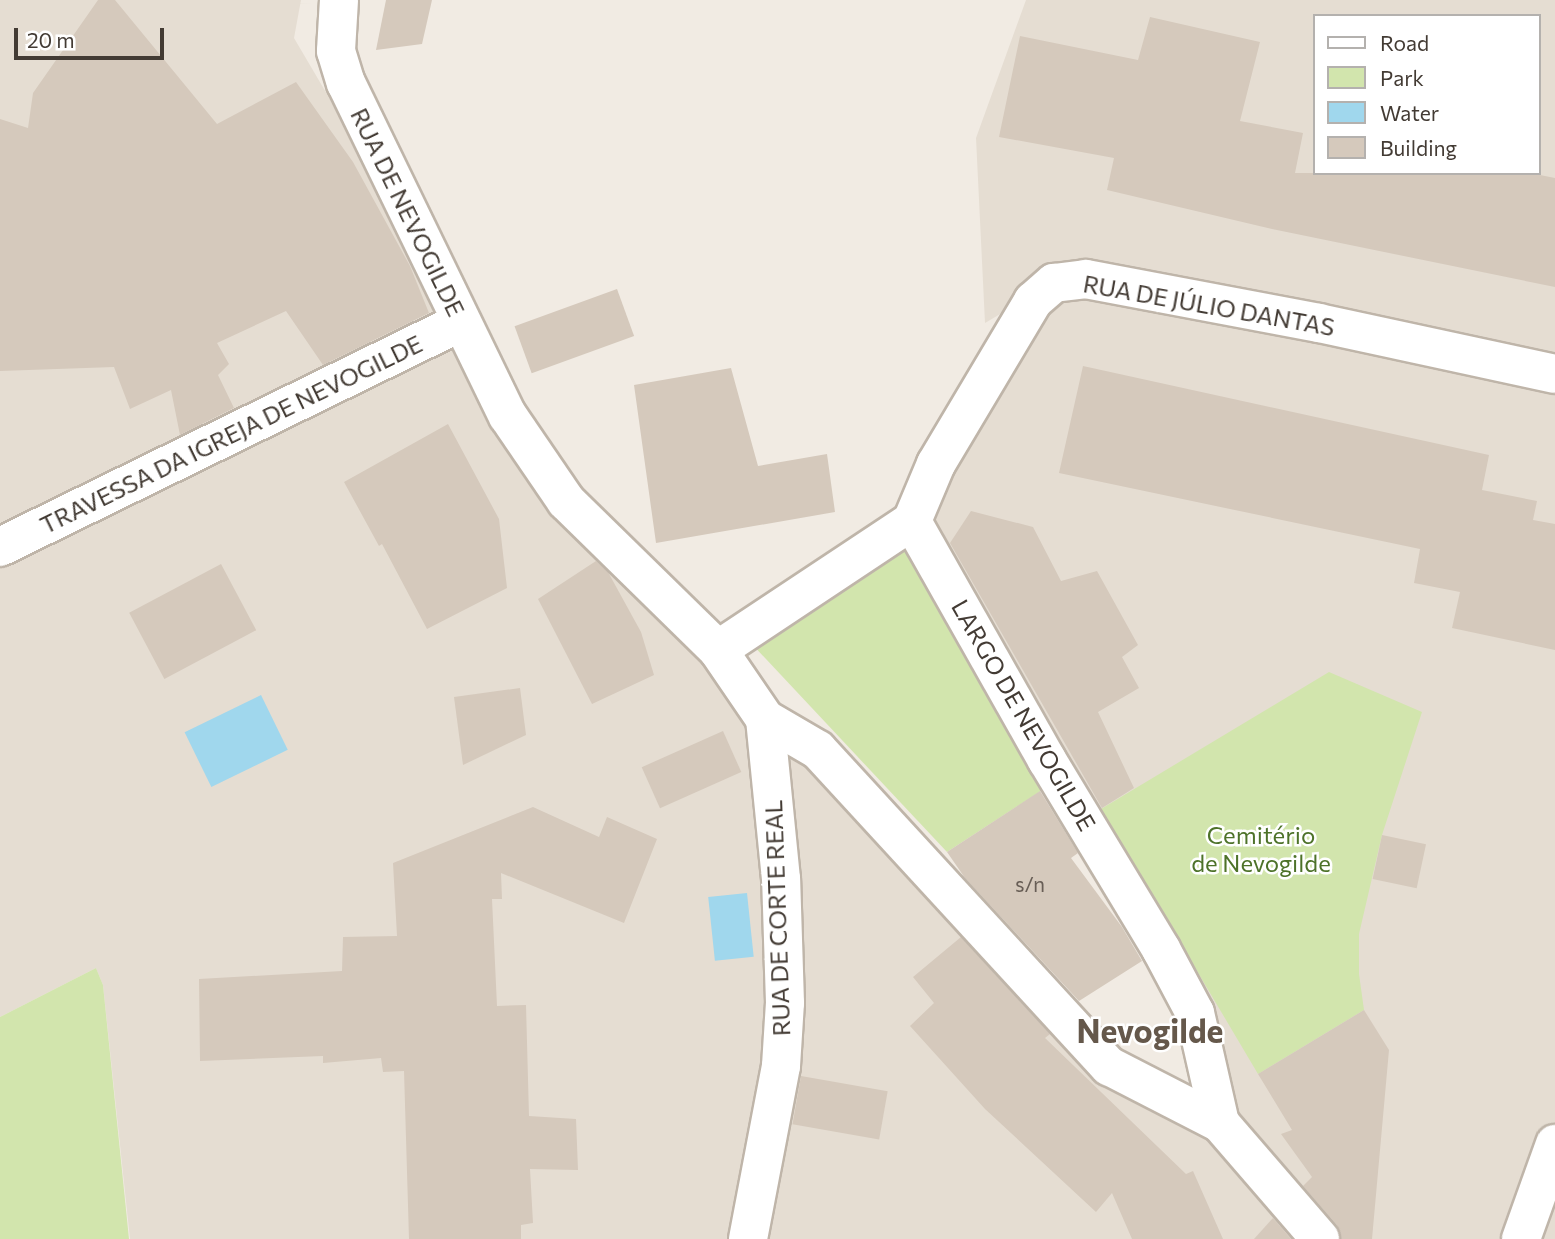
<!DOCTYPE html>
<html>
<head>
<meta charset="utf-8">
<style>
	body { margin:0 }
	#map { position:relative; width:1555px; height:1239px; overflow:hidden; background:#f1ebe3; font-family:Commissioner,sans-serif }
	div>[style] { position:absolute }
	.residential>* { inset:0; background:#e5ddd2 }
	.green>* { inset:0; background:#d2e5ad }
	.water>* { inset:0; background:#a0d7ed; transform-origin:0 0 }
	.building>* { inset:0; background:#d5c9bc; transform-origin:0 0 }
	.roads { filter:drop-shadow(2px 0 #bfb5a9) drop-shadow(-2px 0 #bfb5a9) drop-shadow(0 2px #bfb5a9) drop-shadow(0 -2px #bfb5a9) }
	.minor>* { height:38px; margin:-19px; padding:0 19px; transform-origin:19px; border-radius:19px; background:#fff }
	span { translate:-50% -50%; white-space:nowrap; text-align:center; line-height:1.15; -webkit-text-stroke:5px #fff; paint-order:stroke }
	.number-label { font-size:21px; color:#685e56 }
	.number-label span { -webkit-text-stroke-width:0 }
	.street-label { font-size:24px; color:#433b34 }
	.park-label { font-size:24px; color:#4d7229 }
	.district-label { font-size:32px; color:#65584b; font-weight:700 }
	.legend { position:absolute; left:1313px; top:14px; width:228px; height:161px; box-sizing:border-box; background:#fff; border:2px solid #b4b1ae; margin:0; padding:9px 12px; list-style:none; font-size:21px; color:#433b34 }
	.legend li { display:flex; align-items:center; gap:14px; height:35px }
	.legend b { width:35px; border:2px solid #b4b1ae }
	.scale { position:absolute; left:14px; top:28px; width:150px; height:32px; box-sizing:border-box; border:4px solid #433b34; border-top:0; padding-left:9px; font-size:21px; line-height:24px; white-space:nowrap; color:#433b34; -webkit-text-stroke:5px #fff; paint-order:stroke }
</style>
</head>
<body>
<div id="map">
	<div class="residential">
		<div style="clip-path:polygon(evenodd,0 0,301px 0,294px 38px,461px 322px,508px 416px,1108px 1065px,1219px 1123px,1195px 1013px,912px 521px,1049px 285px,985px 323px,976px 138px,1026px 0,1555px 0,1555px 1239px,130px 1239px,103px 985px,96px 968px,0 1017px,0 0,1315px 16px,1539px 16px,1539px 173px,1315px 173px,1315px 16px)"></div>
	</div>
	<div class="green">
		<div style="clip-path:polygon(904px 541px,1047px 787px,947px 852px,749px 641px)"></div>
		<div style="clip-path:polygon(1329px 672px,1422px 712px,1382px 835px,1359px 934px,1359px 974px,1364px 1010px,1258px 1074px,1101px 809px)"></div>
		<div style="clip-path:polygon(96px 968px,103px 985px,129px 1239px,0 1239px,0 1017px)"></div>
	</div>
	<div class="water">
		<div style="left:261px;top:695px;width:61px;height:85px;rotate:64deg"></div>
		<div style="left:747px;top:893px;width:64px;height:39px;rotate:84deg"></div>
	</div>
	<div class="building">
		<div style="clip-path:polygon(98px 0,115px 0,217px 124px,296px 82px,353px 162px,410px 266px,429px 313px,323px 365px,286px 311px,217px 343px,229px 364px,218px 375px,234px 408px,180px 435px,171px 390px,130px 409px,114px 367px,0 371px,0 119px,28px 128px,33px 93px)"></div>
		<div style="clip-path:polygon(386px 0,432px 0,422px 44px,376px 50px)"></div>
		<div style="clip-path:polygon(1150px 17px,1260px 42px,1240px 121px,1303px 133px,1295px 173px,1530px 173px,1555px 178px,1555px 287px,1272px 229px,1107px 190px,1114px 158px,999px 137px,1020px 36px,1138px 60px)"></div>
		<div style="left:617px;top:289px;width:50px;height:109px;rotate:70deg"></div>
		<div style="clip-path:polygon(1083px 366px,1489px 455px,1482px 490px,1537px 501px,1533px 520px,1555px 524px,1555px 650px,1452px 628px,1460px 592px,1414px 583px,1420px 549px,1059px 473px)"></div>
		<div style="clip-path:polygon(731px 368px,758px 466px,827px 454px,835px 512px,656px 543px,634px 385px)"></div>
		<div style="clip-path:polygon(448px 424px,499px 519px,507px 588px,427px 629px,382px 544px,379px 546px,344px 482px)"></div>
		<div style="clip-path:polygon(971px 511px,1033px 527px,1061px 581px,1097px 571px,1138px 645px,1122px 657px,1139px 688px,1098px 712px,1134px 788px,1102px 808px,950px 543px)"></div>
		<div style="clip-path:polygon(596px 561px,608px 572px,641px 632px,654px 675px,592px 704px,538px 599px)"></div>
		<div style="left:221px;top:564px;width:75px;height:104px;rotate:62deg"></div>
		<div style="clip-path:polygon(520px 688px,526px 735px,463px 765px,454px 697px)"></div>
		<div style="left:723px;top:731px;width:45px;height:89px;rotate:66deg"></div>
		<div style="clip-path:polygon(1040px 791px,1078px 853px,1071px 858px,1122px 927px,1142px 961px,1079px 1001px,965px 878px,947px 852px)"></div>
		<div style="clip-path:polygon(533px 807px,599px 837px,607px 817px,657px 839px,624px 923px,501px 873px,502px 899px,492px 899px,497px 1006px,526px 1005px,529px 1116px,576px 1119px,578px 1170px,530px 1169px,533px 1223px,521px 1225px,521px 1239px,409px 1239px,404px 1071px,383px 1072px,381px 1058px,323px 1063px,323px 1056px,200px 1061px,199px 979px,342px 971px,343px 937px,397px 936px,393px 863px)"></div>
		<div style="left:1382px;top:835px;width:45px;height:45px;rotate:12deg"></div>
		<div style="clip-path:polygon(961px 937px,1050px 1034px,1045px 1038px,1186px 1174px,1193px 1171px,1223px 1239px,1132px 1239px,1112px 1193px,1096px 1212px,985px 1109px,910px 1026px,934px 1003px,913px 977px)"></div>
		<div style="clip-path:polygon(1364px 1010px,1389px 1050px,1372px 1239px,1341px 1239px,1337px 1225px,1303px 1186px,1312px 1177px,1281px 1134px,1292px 1130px,1258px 1074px)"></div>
		<div style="left:801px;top:1076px;width:88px;height:49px;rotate:10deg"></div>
		<div style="clip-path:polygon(1273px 1218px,1291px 1239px,1254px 1239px)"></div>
	</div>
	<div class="roads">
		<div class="minor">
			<div style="left:339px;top:0;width:51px;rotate:93.4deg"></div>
			<div style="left:336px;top:51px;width:34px;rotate:73deg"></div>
			<div style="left:346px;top:83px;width:370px;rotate:64.1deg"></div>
			<div style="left:508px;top:416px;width:103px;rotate:55.7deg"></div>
			<div style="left:566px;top:501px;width:213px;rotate:44.4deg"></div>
			<div style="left:912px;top:521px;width:62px;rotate:-67.2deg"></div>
			<div style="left:936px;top:464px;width:190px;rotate:-59.2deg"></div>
			<div style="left:1033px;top:301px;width:28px;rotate:-41deg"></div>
			<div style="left:1054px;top:283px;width:32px;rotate:-7deg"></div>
			<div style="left:1086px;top:279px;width:237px;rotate:10.7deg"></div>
			<div style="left:1319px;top:323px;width:241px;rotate:12.2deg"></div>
			<div style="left:0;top:547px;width:513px;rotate:-26.02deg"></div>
			<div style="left:1220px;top:1123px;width:113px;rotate:-102.8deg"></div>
			<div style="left:1195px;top:1013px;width:72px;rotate:-118deg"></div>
			<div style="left:1161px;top:949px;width:221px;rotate:-121.1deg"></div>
			<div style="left:1047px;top:760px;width:274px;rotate:-119.5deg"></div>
			<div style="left:912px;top:521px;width:233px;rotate:146.4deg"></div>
			<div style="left:718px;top:650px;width:83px;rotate:55.7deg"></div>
			<div style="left:765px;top:719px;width:61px;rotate:30.3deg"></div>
			<div style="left:818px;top:750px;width:430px;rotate:47.4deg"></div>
			<div style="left:1109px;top:1066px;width:125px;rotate:27.2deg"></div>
			<div style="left:1220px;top:1123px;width:153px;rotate:49.2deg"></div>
			<div style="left:748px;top:1239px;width:176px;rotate:-79.2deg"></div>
			<div style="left:781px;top:1066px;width:63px;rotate:-86.4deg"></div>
			<div style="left:785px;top:1003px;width:124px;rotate:-91.8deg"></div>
			<div style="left:781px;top:879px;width:161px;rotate:-95.7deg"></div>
			<div style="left:1521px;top:1239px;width:101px;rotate:-70.3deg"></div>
		</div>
	</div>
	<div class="number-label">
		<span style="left:1030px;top:884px">s/n</span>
	</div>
	<div class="street-label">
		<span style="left:408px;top:212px;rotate:64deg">RUA DE NEVOGILDE</span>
		<span style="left:1209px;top:305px;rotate:10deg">RUA DE JÚLIO DANTAS</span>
		<span style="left:231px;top:434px;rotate:-26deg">TRAVESSA DA IGREJA DE NEVOGILDE</span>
		<span style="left:1024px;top:715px;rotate:60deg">LARGO DE NEVOGILDE</span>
		<span style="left:777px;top:918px;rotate:-92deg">RUA DE CORTE REAL</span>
	</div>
	<div class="park-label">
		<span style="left:1261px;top:849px">Cemitério<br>de Nevogilde</span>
	</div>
	<div class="district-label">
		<span style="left:1150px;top:1030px">Nevogilde</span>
	</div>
	<ul class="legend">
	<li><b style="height:9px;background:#fff"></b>Road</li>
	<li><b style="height:19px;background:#d2e5ad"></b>Park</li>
	<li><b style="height:19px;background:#a0d7ed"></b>Water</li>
	<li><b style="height:19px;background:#d5c9bc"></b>Building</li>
	</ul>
	<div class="scale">20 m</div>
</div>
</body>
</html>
